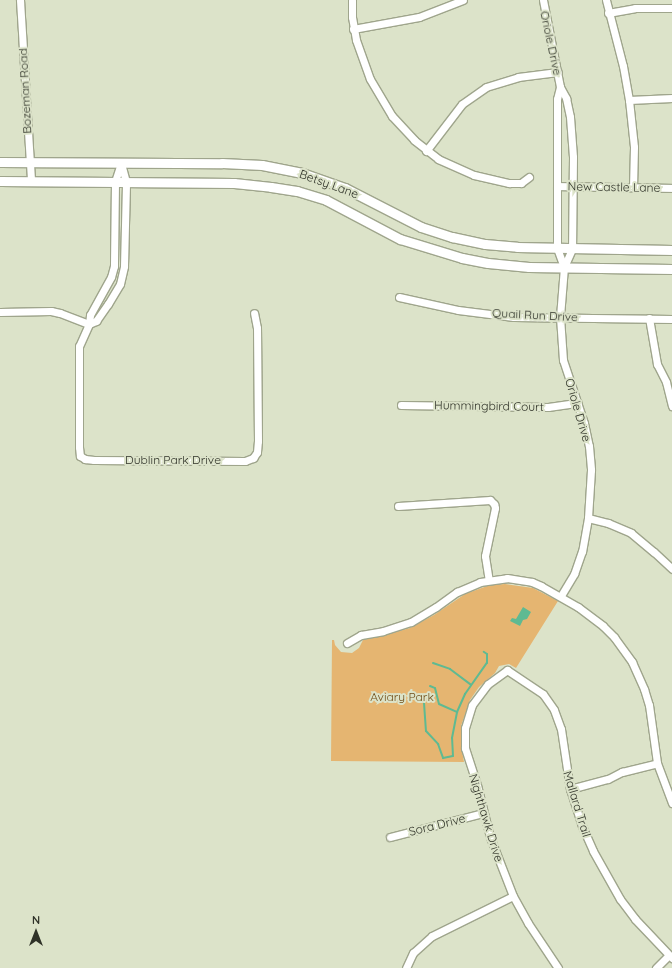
<!DOCTYPE html>
<html>
<head>
<meta charset="utf-8">
<style>
	body { margin:0 }
	#map { position:relative; width:672px; height:968px; overflow:hidden; background:#dce3c9; font-family:Quicksand,sans-serif }
	div>[style] { position:absolute }
	.green>* { inset:0; background:#e5b571 }
	.water>* { inset:0; background:#5eba92 }
	.stream>* { height:2px; margin:-1px; padding:0 1px; transform-origin:1px; border-radius:1px; background:#5eba92 }
	.roads { filter:drop-shadow(1px 0 #9fa58c) drop-shadow(-1px 0 #9fa58c) drop-shadow(0 1px #9fa58c) drop-shadow(0 -1px #9fa58c) }
	.street>* { height:7px; margin:-3.5px; padding:0 3.5px; transform-origin:3.5px; border-radius:3.5px; background:#fff }
	.secondary>* { height:9px; margin:-4.5px; padding:0 4.5px; transform-origin:4.5px; border-radius:4.5px; background:#fff }
	span { translate:-50% -50%; white-space:nowrap; text-align:center; line-height:1.15; -webkit-text-stroke:4px #dce3c9; paint-order:stroke }
	.street-label { font-size:12px; color:#2f3228 }
	.park-label { font-size:12px; color:#704e19 }
	.north { position:absolute; left:16px; top:912px; width:40px; height:40px; -webkit-text-stroke:3px #dce3c9; paint-order:stroke; rotate:0deg; font-size:11px; font-weight:700; line-height:16px; text-align:center; color:#2f3228 }
	.north::after { content:''; display:block; margin:auto; width:14px; height:18px; background:#2f3228; clip-path:polygon(50% 0,100% 100%,50% 72%,0 100%) }
</style>
</head>
<body>
<div id="map">
	<div class="green">
		<div style="clip-path:polygon(505px 584px,533px 588px,558px 601px,516px 668px,509px 664px,499px 666px,495px 673px,479px 687px,470px 700px,461px 726px,461px 745px,464px 762px,331px 761px,332px 640px,334px 640px,335px 645px,341px 652px,352px 653px,359px 648px,363px 640px,378px 637px,410px 628px,434px 615px,465px 594px,490px 585px)"></div>
	</div>
	<div class="water">
		<div style="clip-path:polygon(523px 607px,531px 612px,527px 619px,523px 620px,520px 626px,510px 621px,512px 618px,516px 619px)"></div>
	</div>
	<div class="stream">
		<div style="left:433px;top:663px;width:18px;rotate:19deg"></div>
		<div style="left:450px;top:669px;width:26px;rotate:37deg"></div>
		<div style="left:430px;top:686px;width:5px;rotate:22deg"></div>
		<div style="left:435px;top:688px;width:16px;rotate:76deg"></div>
		<div style="left:439px;top:704px;width:20px;rotate:24deg"></div>
		<div style="left:424px;top:703px;width:28px;rotate:86deg"></div>
		<div style="left:426px;top:731px;width:18px;rotate:47deg"></div>
		<div style="left:438px;top:744px;width:15px;rotate:70deg"></div>
		<div style="left:443px;top:758px;width:10px;rotate:-11deg"></div>
		<div style="left:453px;top:756px;width:18px;rotate:-93deg"></div>
		<div style="left:452px;top:738px;width:26px;rotate:-79deg"></div>
		<div style="left:457px;top:712px;width:20px;rotate:-66deg"></div>
		<div style="left:465px;top:694px;width:38px;rotate:-55deg"></div>
		<div style="left:487px;top:663px;width:9px;rotate:-90deg"></div>
		<div style="left:487px;top:654px;width:4px;rotate:-146deg"></div>
	</div>
	<div class="roads">
		<div class="street">
			<div style="left:20px;top:0;width:181px;rotate:86.5deg"></div>
			<div style="left:352px;top:0;width:17px;rotate:90deg"></div>
			<div style="left:352px;top:17px;width:23px;rotate:80deg"></div>
			<div style="left:356px;top:40px;width:41px;rotate:70.3deg"></div>
			<div style="left:370px;top:79px;width:43px;rotate:59.3deg"></div>
			<div style="left:392px;top:116px;width:33px;rotate:47deg"></div>
			<div style="left:414px;top:140px;width:31px;rotate:38deg"></div>
			<div style="left:438px;top:159px;width:39px;rotate:24deg"></div>
			<div style="left:474px;top:175px;width:36px;rotate:13deg"></div>
			<div style="left:509px;top:183px;width:12px"></div>
			<div style="left:521px;top:183px;width:10px;rotate:-37deg"></div>
			<div style="left:543px;top:0;width:89px;rotate:78.9deg"></div>
			<div style="left:560px;top:87px;width:13px;rotate:61deg"></div>
			<div style="left:566px;top:98px;width:19px;rotate:78deg"></div>
			<div style="left:570px;top:117px;width:40px;rotate:85.7deg"></div>
			<div style="left:573px;top:157px;width:92px;rotate:90.6deg"></div>
			<div style="left:572px;top:249px;width:20px;rotate:114deg"></div>
			<div style="left:564px;top:267px;width:50px;rotate:94.6deg"></div>
			<div style="left:560px;top:317px;width:43px;rotate:86deg"></div>
			<div style="left:563px;top:360px;width:66px;rotate:71.6deg"></div>
			<div style="left:584px;top:423px;width:24px;rotate:78deg"></div>
			<div style="left:589px;top:446px;width:24px;rotate:85deg"></div>
			<div style="left:591px;top:470px;width:48px;rotate:93.6deg"></div>
			<div style="left:588px;top:518px;width:34px;rotate:100deg"></div>
			<div style="left:582px;top:551px;width:24px;rotate:109deg"></div>
			<div style="left:574px;top:574px;width:26px;rotate:121deg"></div>
			<div style="left:606px;top:0;width:68px;rotate:75.6deg"></div>
			<div style="left:623px;top:66px;width:35px;rotate:80deg"></div>
			<div style="left:629px;top:100px;width:47px;rotate:83.9deg"></div>
			<div style="left:634px;top:147px;width:40px;rotate:91.4deg"></div>
			<div style="left:608px;top:13px;width:27px;rotate:-10deg"></div>
			<div style="left:635px;top:8px;width:37px"></div>
			<div style="left:353px;top:29px;width:67px;rotate:-10.3deg"></div>
			<div style="left:419px;top:17px;width:47px;rotate:-21.1deg"></div>
			<div style="left:560px;top:87px;width:12px;rotate:104deg"></div>
			<div style="left:557px;top:99px;width:149px;rotate:90deg"></div>
			<div style="left:557px;top:248px;width:20px;rotate:70deg"></div>
			<div style="left:629px;top:100px;width:43px;rotate:-2.7deg"></div>
			<div style="left:426px;top:151px;width:59px;rotate:-52.5deg"></div>
			<div style="left:462px;top:104px;width:29px;rotate:-35deg"></div>
			<div style="left:486px;top:87px;width:34px;rotate:-17deg"></div>
			<div style="left:518px;top:77px;width:40px;rotate:-7.1deg"></div>
			<div style="left:557px;top:186px;width:115px;rotate:1deg"></div>
			<div style="left:399px;top:297px;width:60px;rotate:12.4deg"></div>
			<div style="left:458px;top:310px;width:56px;rotate:7.1deg"></div>
			<div style="left:514px;top:317px;width:158px;rotate:0.7deg"></div>
			<div style="left:0;top:312px;width:51px;rotate:-1.1deg"></div>
			<div style="left:51px;top:311px;width:9px;rotate:13deg"></div>
			<div style="left:60px;top:313px;width:31px;rotate:21deg"></div>
			<div style="left:649px;top:318px;width:47px;rotate:80.1deg"></div>
			<div style="left:657px;top:364px;width:20px;rotate:63deg"></div>
			<div style="left:666px;top:382px;width:25px;rotate:76deg"></div>
			<div style="left:89px;top:324px;width:8px;rotate:-23deg"></div>
			<div style="left:96px;top:321px;width:21px;rotate:-55deg"></div>
			<div style="left:108px;top:304px;width:23px;rotate:-59deg"></div>
			<div style="left:120px;top:284px;width:18px;rotate:-77deg"></div>
			<div style="left:124px;top:266px;width:84px;rotate:-88.6deg"></div>
			<div style="left:126px;top:182px;width:20px;rotate:-105deg"></div>
			<div style="left:121px;top:163px;width:20px;rotate:108deg"></div>
			<div style="left:115px;top:182px;width:84px;rotate:90.7deg"></div>
			<div style="left:114px;top:266px;width:11px;rotate:105deg"></div>
			<div style="left:111px;top:277px;width:43px;rotate:118.9deg"></div>
			<div style="left:90px;top:315px;width:9px;rotate:96deg"></div>
			<div style="left:89px;top:324px;width:24px;rotate:114deg"></div>
			<div style="left:79px;top:346px;width:101px;rotate:90deg"></div>
			<div style="left:79px;top:447px;width:9px;rotate:84deg"></div>
			<div style="left:80px;top:456px;width:6px;rotate:31deg"></div>
			<div style="left:85px;top:459px;width:9px;rotate:6deg"></div>
			<div style="left:94px;top:460px;width:151px;rotate:0.4deg"></div>
			<div style="left:245px;top:461px;width:9px;rotate:-21deg"></div>
			<div style="left:253px;top:458px;width:7px;rotate:-56deg"></div>
			<div style="left:257px;top:452px;width:11px;rotate:-85deg"></div>
			<div style="left:258px;top:441px;width:113px;rotate:-90.5deg"></div>
			<div style="left:257px;top:328px;width:15px;rotate:-101deg"></div>
			<div style="left:401px;top:405px;width:147px;rotate:0.8deg"></div>
			<div style="left:548px;top:407px;width:30px;rotate:-8deg"></div>
			<div style="left:398px;top:506px;width:92px;rotate:-3.7deg"></div>
			<div style="left:490px;top:500px;width:6px;rotate:45deg"></div>
			<div style="left:494px;top:504px;width:4px;rotate:76deg"></div>
			<div style="left:495px;top:508px;width:49px;rotate:101.8deg"></div>
			<div style="left:485px;top:556px;width:24px;rotate:81deg"></div>
			<div style="left:588px;top:518px;width:21px;rotate:14deg"></div>
			<div style="left:608px;top:523px;width:25px;rotate:23deg"></div>
			<div style="left:631px;top:533px;width:30px;rotate:40deg"></div>
			<div style="left:654px;top:552px;width:25px;rotate:43deg"></div>
			<div style="left:347px;top:643px;width:16px;rotate:-30deg"></div>
			<div style="left:361px;top:635px;width:22px;rotate:-10deg"></div>
			<div style="left:383px;top:631px;width:29px;rotate:-18deg"></div>
			<div style="left:411px;top:622px;width:29px;rotate:-31deg"></div>
			<div style="left:436px;top:607px;width:26px;rotate:-36deg"></div>
			<div style="left:457px;top:592px;width:25px;rotate:-23deg"></div>
			<div style="left:480px;top:582px;width:27px;rotate:-8deg"></div>
			<div style="left:507px;top:578px;width:25px;rotate:9deg"></div>
			<div style="left:532px;top:582px;width:10px;rotate:24deg"></div>
			<div style="left:541px;top:586px;width:43px;rotate:29.6deg"></div>
			<div style="left:578px;top:607px;width:31px;rotate:37deg"></div>
			<div style="left:603px;top:626px;width:16px;rotate:45deg"></div>
			<div style="left:614px;top:637px;width:31px;rotate:54deg"></div>
			<div style="left:632px;top:662px;width:30px;rotate:66deg"></div>
			<div style="left:644px;top:689px;width:17px;rotate:73deg"></div>
			<div style="left:649px;top:705px;width:59px;rotate:82.1deg"></div>
			<div style="left:657px;top:763px;width:43px;rotate:69.4deg"></div>
			<div style="left:570px;top:789px;width:39px;rotate:-15deg"></div>
			<div style="left:608px;top:779px;width:16px;rotate:-27deg"></div>
			<div style="left:622px;top:772px;width:36px;rotate:-14deg"></div>
			<div style="left:390px;top:837px;width:96px;rotate:-14.5deg"></div>
			<div style="left:406px;top:968px;width:17px;rotate:-65deg"></div>
			<div style="left:413px;top:953px;width:25px;rotate:-42deg"></div>
			<div style="left:432px;top:936px;width:90px;rotate:-26.3deg"></div>
			<div style="left:558px;top:968px;width:54px;rotate:-123.7deg"></div>
			<div style="left:528px;top:923px;width:31px;rotate:-119deg"></div>
			<div style="left:513px;top:896px;width:63px;rotate:-111.3deg"></div>
			<div style="left:490px;top:837px;width:54px;rotate:-104deg"></div>
			<div style="left:477px;top:785px;width:39px;rotate:-108deg"></div>
			<div style="left:465px;top:748px;width:20px;rotate:-90deg"></div>
			<div style="left:465px;top:728px;width:24px;rotate:-73deg"></div>
			<div style="left:472px;top:705px;width:26px;rotate:-53deg"></div>
			<div style="left:488px;top:684px;width:24px;rotate:-36deg"></div>
			<div style="left:507px;top:670px;width:43px;rotate:33.7deg"></div>
			<div style="left:543px;top:694px;width:19px;rotate:55deg"></div>
			<div style="left:554px;top:710px;width:20px;rotate:70deg"></div>
			<div style="left:561px;top:729px;width:61px;rotate:81.5deg"></div>
			<div style="left:570px;top:789px;width:39px;rotate:72deg"></div>
			<div style="left:582px;top:826px;width:27px;rotate:66deg"></div>
			<div style="left:593px;top:851px;width:55px;rotate:60.6deg"></div>
			<div style="left:620px;top:899px;width:25px;rotate:53deg"></div>
			<div style="left:635px;top:919px;width:54px;rotate:46.5deg"></div>
			<div style="left:656px;top:968px;width:18px;rotate:-45deg"></div>
		</div>
		<div class="secondary">
			<div style="left:0;top:162px;width:222px;rotate:0.3deg"></div>
			<div style="left:222px;top:163px;width:40px;rotate:2.9deg"></div>
			<div style="left:262px;top:165px;width:41px;rotate:11.3deg"></div>
			<div style="left:302px;top:173px;width:46px;rotate:19.2deg"></div>
			<div style="left:345px;top:188px;width:85px;rotate:27.2deg"></div>
			<div style="left:421px;top:227px;width:33px;rotate:18deg"></div>
			<div style="left:452px;top:237px;width:34px;rotate:12deg"></div>
			<div style="left:485px;top:244px;width:32px;rotate:5deg"></div>
			<div style="left:517px;top:247px;width:155px;rotate:1.1deg"></div>
			<div style="left:0;top:181px;width:234px;rotate:0.5deg"></div>
			<div style="left:234px;top:183px;width:37px;rotate:6deg"></div>
			<div style="left:271px;top:187px;width:26px;rotate:9deg"></div>
			<div style="left:297px;top:191px;width:30px;rotate:17deg"></div>
			<div style="left:326px;top:200px;width:84px;rotate:27.8deg"></div>
			<div style="left:400px;top:239px;width:65px;rotate:17deg"></div>
			<div style="left:462px;top:258px;width:26px;rotate:11deg"></div>
			<div style="left:488px;top:263px;width:41px;rotate:5.6deg"></div>
			<div style="left:529px;top:267px;width:143px;rotate:0.8deg"></div>
		</div>
	</div>
	<div class="street-label">
		<span style="left:551px;top:43px;rotate:78deg">Oriole Drive</span>
		<span style="left:25px;top:91px;rotate:-93deg">Bozeman Road</span>
		<span style="left:329px;top:184px;rotate:20deg">Betsy Lane</span>
		<span style="left:614px;top:187px;rotate:1deg">New Castle Lane</span>
		<span style="left:535px;top:315px;rotate:3deg">Quail Run Drive</span>
		<span style="left:489px;top:406px;rotate:1deg">Hummingbird Court</span>
		<span style="left:578px;top:410px;rotate:74deg">Oriole Drive</span>
		<span style="left:173px;top:460px">Dublin Park Drive</span>
		<span style="left:577px;top:804px;rotate:73deg">Mallard Trail</span>
		<span style="left:486px;top:818px;rotate:73deg">Nighthawk Drive</span>
		<span style="left:437px;top:825px;rotate:-14deg">Sora Drive</span>
	</div>
	<div class="park-label">
		<span style="left:402px;top:697px">Aviary Park</span>
	</div>
	<div class="north">N</div>
</div>
</body>
</html>
